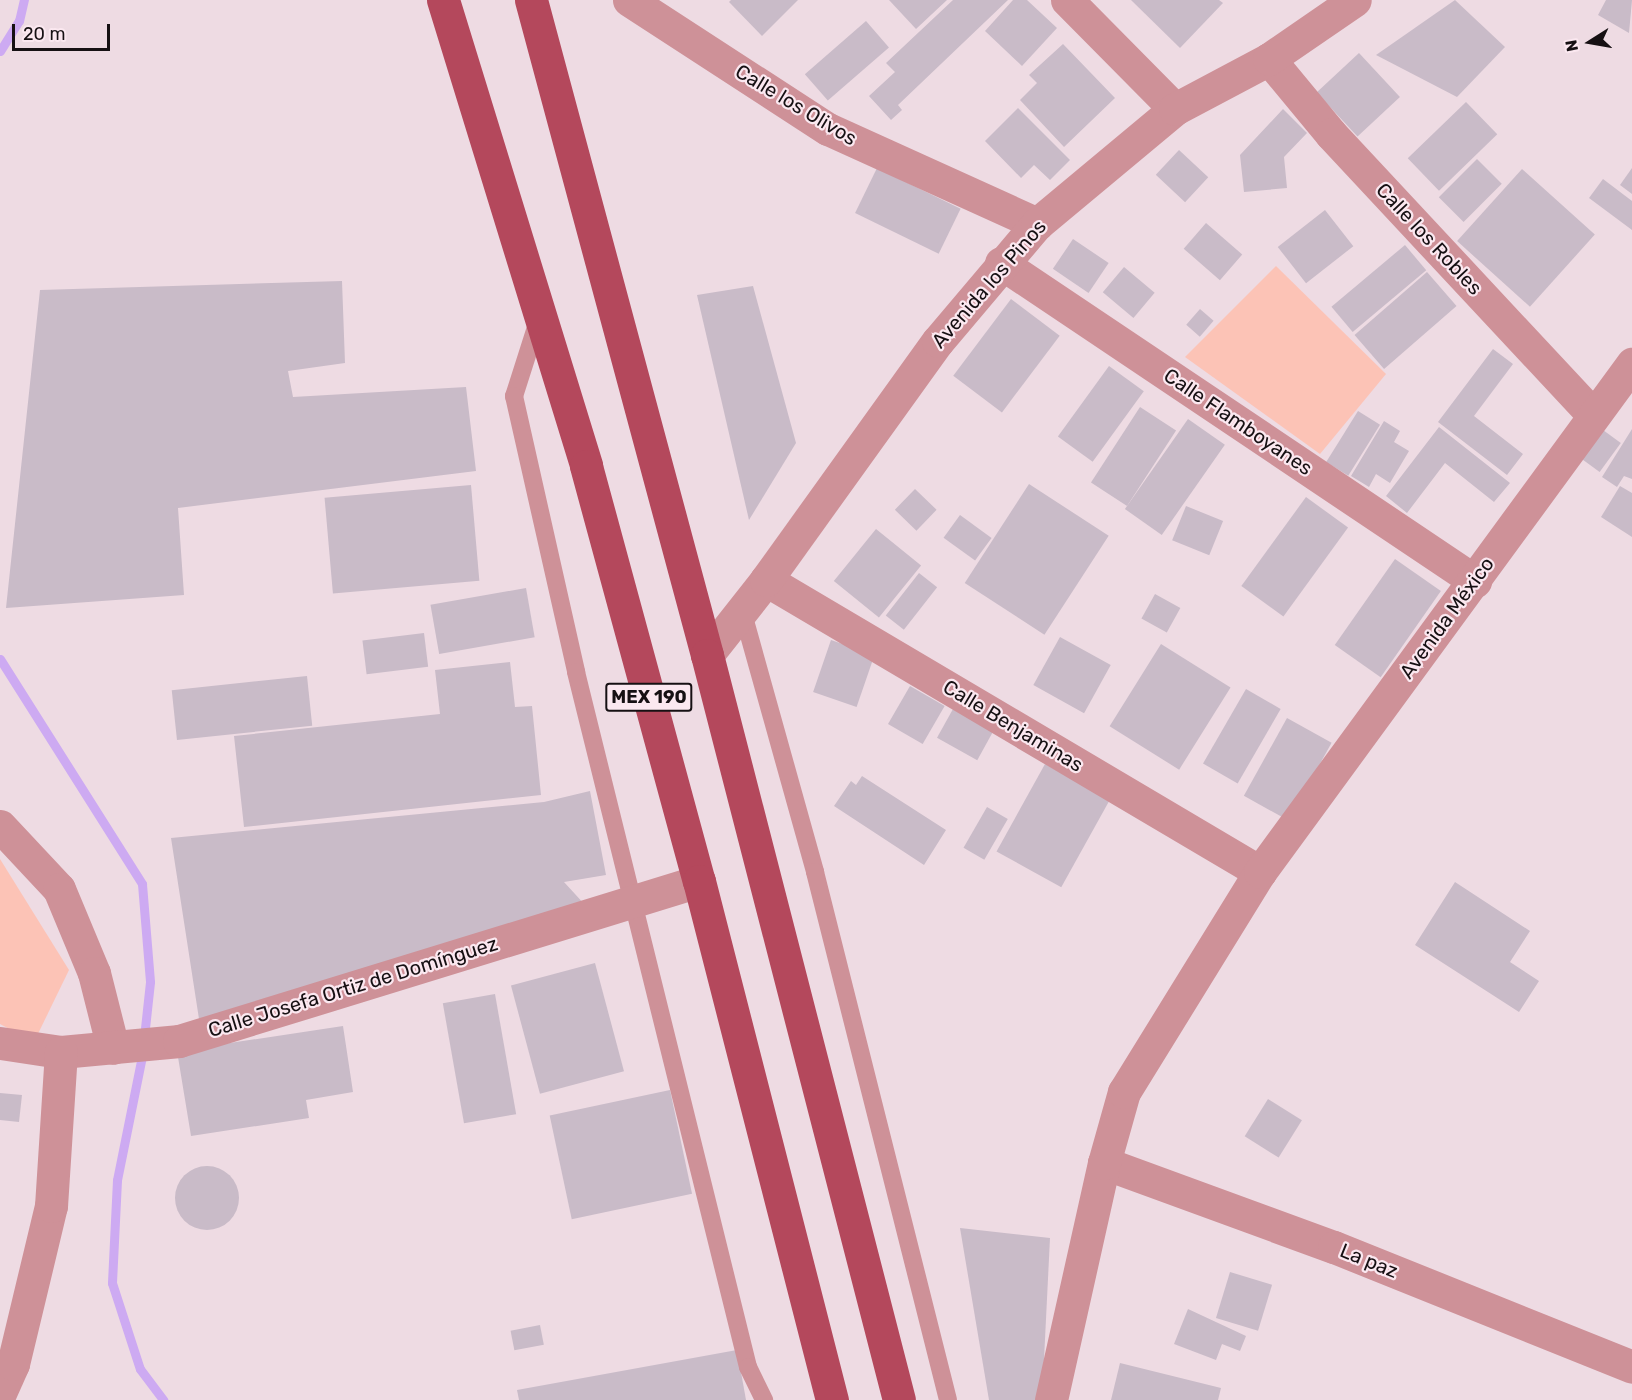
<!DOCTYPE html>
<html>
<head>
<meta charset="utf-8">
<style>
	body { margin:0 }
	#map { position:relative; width:1632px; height:1400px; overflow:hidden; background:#eedbe3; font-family:Rubik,sans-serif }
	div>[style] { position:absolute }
	.green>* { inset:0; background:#fcc3b6 }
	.stream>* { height:9px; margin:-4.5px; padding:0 4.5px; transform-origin:4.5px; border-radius:4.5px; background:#cdaaf2 }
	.building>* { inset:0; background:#c9bbc8; transform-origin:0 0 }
	.round { border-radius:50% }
	.service>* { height:18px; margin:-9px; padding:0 9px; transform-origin:9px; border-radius:9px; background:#ce9198 }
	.minor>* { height:33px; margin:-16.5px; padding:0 16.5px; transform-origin:16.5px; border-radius:16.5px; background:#ce9198 }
	.primary>* { height:33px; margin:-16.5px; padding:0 16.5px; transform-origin:16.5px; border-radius:16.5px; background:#b4485c }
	span { translate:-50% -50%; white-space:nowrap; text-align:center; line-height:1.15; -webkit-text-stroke:4.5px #fbe8f0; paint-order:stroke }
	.shield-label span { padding:2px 4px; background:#fbe8f0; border:2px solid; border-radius:4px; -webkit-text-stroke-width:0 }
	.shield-label { font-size:18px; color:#161013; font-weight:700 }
	.street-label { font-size:20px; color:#161013 }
	.north { position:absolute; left:1560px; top:12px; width:60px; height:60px; -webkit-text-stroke:4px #fbe8f0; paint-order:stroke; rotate:259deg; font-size:16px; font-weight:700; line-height:24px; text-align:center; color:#161013 }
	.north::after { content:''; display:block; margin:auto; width:21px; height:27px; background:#161013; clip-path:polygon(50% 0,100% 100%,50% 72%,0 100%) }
	.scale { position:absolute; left:12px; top:24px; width:98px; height:27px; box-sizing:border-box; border:3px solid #161013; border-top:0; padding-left:8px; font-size:18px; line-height:21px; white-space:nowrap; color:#161013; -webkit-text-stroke:4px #fbe8f0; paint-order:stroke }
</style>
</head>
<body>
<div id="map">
	<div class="green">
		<div style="clip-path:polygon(1276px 266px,1386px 374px,1320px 454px,1185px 357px)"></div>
		<div style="clip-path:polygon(0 859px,69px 970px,34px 1042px,0 1024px)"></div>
	</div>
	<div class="stream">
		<div style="left:0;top:51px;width:36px;rotate:-58deg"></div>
		<div style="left:19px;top:21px;width:22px;rotate:-77deg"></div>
		<div style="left:0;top:659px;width:266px;rotate:57.7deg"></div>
		<div style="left:142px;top:884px;width:98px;rotate:85.3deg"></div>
		<div style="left:150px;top:982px;width:55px;rotate:96.2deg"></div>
		<div style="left:143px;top:1051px;width:132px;rotate:101.4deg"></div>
		<div style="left:117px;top:1180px;width:103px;rotate:92.8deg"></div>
		<div style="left:112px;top:1283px;width:90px;rotate:72deg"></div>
		<div style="left:140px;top:1369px;width:39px;rotate:53deg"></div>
	</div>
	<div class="building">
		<div style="clip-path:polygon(731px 0,798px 0,762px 36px,729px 2px)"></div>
		<div style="clip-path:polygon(889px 0,947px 0,916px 29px)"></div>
		<div style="clip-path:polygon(953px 0,1008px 0,898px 105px,902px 110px,891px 120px,869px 96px,895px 72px,886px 63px)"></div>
		<div style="clip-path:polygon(1013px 0,1027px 0,1057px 28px,1022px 66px,985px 31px)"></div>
		<div style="clip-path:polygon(1131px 0,1219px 0,1223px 3px,1180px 48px)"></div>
		<div style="clip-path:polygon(1455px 0,1505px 47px,1457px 97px,1376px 55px)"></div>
		<div style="clip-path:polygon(1606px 0,1632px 0,1629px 33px,1598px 15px)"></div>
		<div style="left:866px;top:21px;width:35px;height:81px;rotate:49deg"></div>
		<div style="clip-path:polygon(1063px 44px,1115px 98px,1064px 147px,1020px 100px,1037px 83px,1029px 75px)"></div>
		<div style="left:1359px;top:53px;width:60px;height:58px;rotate:47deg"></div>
		<div style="left:1466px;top:102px;width:45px;height:81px;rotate:46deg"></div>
		<div style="clip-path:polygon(1018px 108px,1070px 160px,1050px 180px,1034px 165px,1021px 178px,985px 141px)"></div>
		<div style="clip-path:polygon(1283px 109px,1307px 133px,1284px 157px,1287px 188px,1244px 192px,1240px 155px)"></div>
		<div style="left:1179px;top:150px;width:40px;height:34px;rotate:43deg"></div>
		<div style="left:1477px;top:159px;width:35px;height:54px;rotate:45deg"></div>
		<div style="left:877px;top:168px;width:93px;height:50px;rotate:26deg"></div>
		<div style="clip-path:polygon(1632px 168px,1632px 194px,1620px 185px)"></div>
		<div style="left:1522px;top:169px;width:98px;height:97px;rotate:42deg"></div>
		<div style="clip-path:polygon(1603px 179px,1632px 201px,1632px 230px,1589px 198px)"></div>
		<div style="left:1325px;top:210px;width:46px;height:60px;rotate:52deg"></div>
		<div style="left:1206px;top:223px;width:48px;height:34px;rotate:41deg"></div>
		<div style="left:1073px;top:239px;width:43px;height:36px;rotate:34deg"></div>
		<div style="left:1405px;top:245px;width:33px;height:96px;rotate:50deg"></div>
		<div style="left:1124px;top:267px;width:40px;height:33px;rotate:40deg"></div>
		<div style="left:1427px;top:272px;width:45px;height:96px;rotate:49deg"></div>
		<div style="clip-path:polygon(342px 281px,345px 363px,288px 371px,293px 397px,466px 387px,476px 471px,178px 508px,184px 595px,6px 608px,40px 290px)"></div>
		<div style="clip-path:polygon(753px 286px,796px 443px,749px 520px,697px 295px)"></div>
		<div style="left:1011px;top:299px;width:61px;height:96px;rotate:37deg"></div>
		<div style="left:1200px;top:309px;width:18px;height:21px;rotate:41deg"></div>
		<div style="clip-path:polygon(1493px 349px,1513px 364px,1474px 416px,1523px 454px,1507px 475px,1438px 422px)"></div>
		<div style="left:1109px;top:366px;width:43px;height:87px;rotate:36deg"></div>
		<div style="left:1140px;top:407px;width:43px;height:90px;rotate:33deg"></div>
		<div style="left:1358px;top:411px;width:26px;height:60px;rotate:32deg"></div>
		<div style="left:1188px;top:419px;width:45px;height:110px;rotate:35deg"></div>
		<div style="clip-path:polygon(1384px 421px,1400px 431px,1394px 442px,1409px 451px,1390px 483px,1376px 474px,1369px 487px,1351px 476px)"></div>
		<div style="clip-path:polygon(1439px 427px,1510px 483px,1494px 502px,1445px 463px,1407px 513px,1386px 496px)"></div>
		<div style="clip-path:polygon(1632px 429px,1632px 479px,1624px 476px,1617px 487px,1602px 477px)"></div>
		<div style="left:1603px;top:430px;width:22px;height:36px;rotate:36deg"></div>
		<div style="left:1029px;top:484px;width:95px;height:118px;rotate:33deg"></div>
		<div style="left:471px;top:485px;width:96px;height:147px;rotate:85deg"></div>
		<div style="clip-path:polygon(1620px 486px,1632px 493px,1632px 537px,1601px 517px)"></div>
		<div style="left:915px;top:489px;width:30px;height:29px;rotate:44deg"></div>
		<div style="left:1306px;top:497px;width:52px;height:110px;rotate:36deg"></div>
		<div style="left:1186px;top:506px;width:40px;height:37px;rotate:22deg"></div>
		<div style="left:960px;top:515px;width:39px;height:28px;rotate:36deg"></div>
		<div style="left:876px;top:529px;width:58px;height:67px;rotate:39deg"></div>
		<div style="left:1395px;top:559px;width:56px;height:105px;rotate:35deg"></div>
		<div style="left:919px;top:573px;width:23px;height:54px;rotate:38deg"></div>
		<div style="left:526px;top:588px;width:50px;height:97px;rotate:80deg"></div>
		<div style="left:1155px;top:594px;width:29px;height:28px;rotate:29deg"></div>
		<div style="left:424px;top:633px;width:34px;height:62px;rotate:83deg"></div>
		<div style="left:1060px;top:637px;width:58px;height:55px;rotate:29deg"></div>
		<div style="left:831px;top:640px;width:46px;height:55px;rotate:19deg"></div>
		<div style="left:1161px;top:644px;width:82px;height:97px;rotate:32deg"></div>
		<div style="clip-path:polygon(510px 662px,515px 707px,532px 706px,541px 795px,244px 827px,234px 736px,440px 714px,435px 670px)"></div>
		<div style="left:307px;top:676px;width:50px;height:136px;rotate:84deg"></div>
		<div style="left:910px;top:686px;width:40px;height:44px;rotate:30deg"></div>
		<div style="left:1246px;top:689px;width:40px;height:86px;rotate:30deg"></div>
		<div style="left:953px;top:709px;width:46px;height:33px;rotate:29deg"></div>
		<div style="left:1287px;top:718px;width:51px;height:89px;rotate:29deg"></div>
		<div style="left:1045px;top:764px;width:74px;height:100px;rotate:29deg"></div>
		<div style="clip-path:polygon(862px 776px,946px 830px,924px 865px,834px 806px,851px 781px,856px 785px)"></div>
		<div style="clip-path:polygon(590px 791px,606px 875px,564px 882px,586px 906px,199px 1019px,171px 838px,544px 802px)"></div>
		<div style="left:987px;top:807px;width:24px;height:47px;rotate:30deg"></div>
		<div style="clip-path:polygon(1455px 882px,1530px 931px,1510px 962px,1539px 981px,1519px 1012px,1415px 945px)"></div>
		<div style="left:595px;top:963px;width:112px;height:87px;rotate:75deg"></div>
		<div style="left:495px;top:994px;width:122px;height:53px;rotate:80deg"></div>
		<div style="clip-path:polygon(343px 1026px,353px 1092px,306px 1100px,309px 1118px,191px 1136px,177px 1051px)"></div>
		<div style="left:670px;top:1090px;width:106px;height:123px;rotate:78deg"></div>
		<div style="clip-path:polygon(0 1093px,22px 1095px,19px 1122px,0 1120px)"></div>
		<div style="left:1268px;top:1099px;width:40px;height:44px;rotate:32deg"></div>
		<div class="round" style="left:175px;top:1166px;width:64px;height:64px"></div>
		<div style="clip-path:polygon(960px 1228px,1050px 1238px,1042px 1400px,989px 1400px)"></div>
		<div style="left:1230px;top:1272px;width:44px;height:48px;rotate:17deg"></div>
		<div style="clip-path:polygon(1188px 1309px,1246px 1336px,1240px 1351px,1222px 1344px,1216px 1360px,1174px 1344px)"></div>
		<div style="left:540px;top:1325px;width:20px;height:30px;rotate:79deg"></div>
		<div style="clip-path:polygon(737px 1350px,746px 1400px,519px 1400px,517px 1390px)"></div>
		<div style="clip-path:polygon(1120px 1363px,1221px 1388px,1218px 1400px,1111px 1400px)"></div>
	</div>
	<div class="service">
		<div style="left:538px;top:321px;width:79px;rotate:107.7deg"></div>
		<div style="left:514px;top:396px;width:283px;rotate:77.3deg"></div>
		<div style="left:576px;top:672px;width:716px;rotate:76.1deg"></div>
		<div style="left:748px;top:1367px;width:37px;rotate:64deg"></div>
		<div style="left:742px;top:610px;width:272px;rotate:74.4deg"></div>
		<div style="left:815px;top:872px;width:544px;rotate:75.86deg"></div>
	</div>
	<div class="minor">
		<div style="left:629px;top:0;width:237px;rotate:33deg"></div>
		<div style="left:828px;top:129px;width:230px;rotate:24.4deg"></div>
		<div style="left:1067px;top:0;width:153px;rotate:45.3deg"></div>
		<div style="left:1269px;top:59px;width:97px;rotate:50.4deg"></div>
		<div style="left:1331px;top:134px;width:384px;rotate:47deg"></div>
		<div style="left:1001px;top:263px;width:571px;rotate:33.86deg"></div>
		<div style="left:766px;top:580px;width:574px;rotate:30.59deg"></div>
		<div style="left:707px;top:655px;width:95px;rotate:-51.8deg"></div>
		<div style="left:766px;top:580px;width:294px;rotate:-54.3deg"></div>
		<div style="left:938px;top:341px;width:153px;rotate:-49.8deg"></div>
		<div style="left:1037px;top:224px;width:180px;rotate:-39.8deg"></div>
		<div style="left:1175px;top:109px;width:106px;rotate:-28deg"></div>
		<div style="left:1269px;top:59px;width:104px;rotate:-34.5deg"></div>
		<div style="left:0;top:826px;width:86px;rotate:46.9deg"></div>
		<div style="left:59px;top:889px;width:91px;rotate:67.4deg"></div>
		<div style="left:94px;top:973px;width:77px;rotate:75.8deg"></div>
		<div style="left:0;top:1043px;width:62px;rotate:8.4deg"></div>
		<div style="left:61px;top:1052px;width:119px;rotate:-5.3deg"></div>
		<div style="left:179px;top:1041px;width:544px;rotate:-17.1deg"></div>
		<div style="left:1104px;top:1163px;width:245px;rotate:20.1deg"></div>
		<div style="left:1334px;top:1247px;width:321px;rotate:21.9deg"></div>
		<div style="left:0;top:1393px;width:32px;rotate:-66deg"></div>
		<div style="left:13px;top:1364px;width:163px;rotate:-76.5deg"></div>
		<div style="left:51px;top:1206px;width:154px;rotate:-86.3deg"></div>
		<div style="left:1051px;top:1400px;width:243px;rotate:-77.4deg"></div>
		<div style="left:1104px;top:1163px;width:74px;rotate:-74.3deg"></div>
		<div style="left:1124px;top:1092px;width:259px;rotate:-58.3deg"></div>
		<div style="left:1260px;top:872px;width:630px;rotate:-53.79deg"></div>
	</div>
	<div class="primary">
		<div style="left:443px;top:0;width:487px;rotate:72.9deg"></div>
		<div style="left:586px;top:466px;width:430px;rotate:74.8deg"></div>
		<div style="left:699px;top:881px;width:536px;rotate:75.63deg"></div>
		<div style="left:531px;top:0;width:678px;rotate:74.96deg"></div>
		<div style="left:707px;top:655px;width:769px;rotate:75.55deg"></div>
	</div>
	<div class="shield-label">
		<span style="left:649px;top:697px">MEX 190</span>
	</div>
	<div class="street-label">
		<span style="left:796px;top:105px;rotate:31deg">Calle los Olivos</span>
		<span style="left:1429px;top:239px;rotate:47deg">Calle los Robles</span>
		<span style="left:989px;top:284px;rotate:-49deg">Avenida los Pinos</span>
		<span style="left:1238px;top:422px;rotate:34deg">Calle Flamboyanes</span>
		<span style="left:1447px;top:618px;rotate:-54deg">Avenida México</span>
		<span style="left:1013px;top:726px;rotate:31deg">Calle Benjaminas</span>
		<span style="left:353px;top:987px;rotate:-17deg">Calle Josefa Ortiz de Domínguez</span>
		<span style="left:1369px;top:1261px;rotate:22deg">La paz</span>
	</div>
	<div class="north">N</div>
	<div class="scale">20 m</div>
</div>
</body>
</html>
